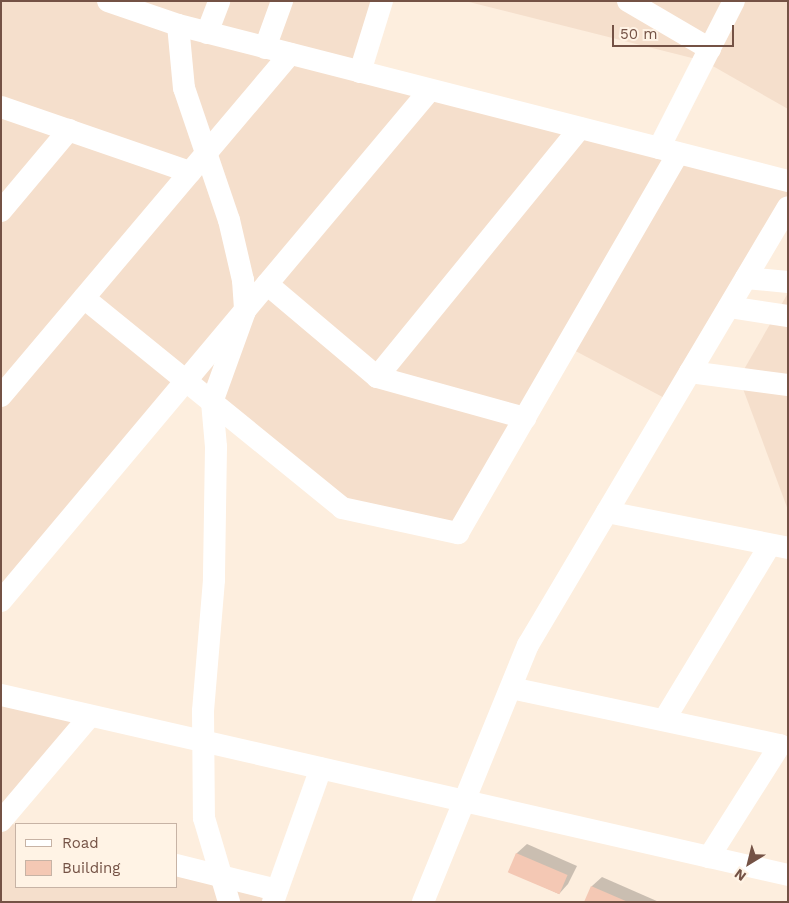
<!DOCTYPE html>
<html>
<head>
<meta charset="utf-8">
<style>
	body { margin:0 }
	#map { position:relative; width:789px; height:903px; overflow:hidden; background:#fdeede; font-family:"Work Sans",sans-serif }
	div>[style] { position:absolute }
	.residential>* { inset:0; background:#f5dfcc }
	.shadow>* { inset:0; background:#0003 }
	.building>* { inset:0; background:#f4c8b4; transform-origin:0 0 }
	.minor>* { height:22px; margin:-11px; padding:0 11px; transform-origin:11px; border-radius:11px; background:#fff }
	span { translate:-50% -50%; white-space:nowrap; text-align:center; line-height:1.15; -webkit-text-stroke:4px #fff3e5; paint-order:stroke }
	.frame { position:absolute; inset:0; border:2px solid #745245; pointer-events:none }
	.legend { position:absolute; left:15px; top:823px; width:162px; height:65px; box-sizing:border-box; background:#fff3e5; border:1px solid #c7b3a5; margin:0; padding:6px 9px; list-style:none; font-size:15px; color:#745245 }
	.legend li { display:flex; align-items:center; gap:10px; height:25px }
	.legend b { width:25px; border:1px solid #c7b3a5 }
	.north { position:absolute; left:724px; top:838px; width:50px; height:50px; -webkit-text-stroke:4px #fff3e5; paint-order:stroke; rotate:216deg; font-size:14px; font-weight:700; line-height:20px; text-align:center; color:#745245 }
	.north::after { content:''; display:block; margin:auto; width:18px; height:22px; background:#745245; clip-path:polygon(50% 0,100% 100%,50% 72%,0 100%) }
	.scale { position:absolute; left:612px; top:25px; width:122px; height:22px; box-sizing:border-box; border:2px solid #745245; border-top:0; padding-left:6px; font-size:15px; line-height:18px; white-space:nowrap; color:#745245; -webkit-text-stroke:4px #fff3e5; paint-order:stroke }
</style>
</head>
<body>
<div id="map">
	<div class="residential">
		<div style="clip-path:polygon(1px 1px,382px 1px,360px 72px,788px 181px,788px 207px,672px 402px,566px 346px,458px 533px,342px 508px,186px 381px,1px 601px)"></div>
		<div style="clip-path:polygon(465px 1px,788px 1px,788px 109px,704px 61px)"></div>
		<div style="clip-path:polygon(788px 293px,788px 510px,739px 378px)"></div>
		<div style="clip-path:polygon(1px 695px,90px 716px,1px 821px)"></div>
		<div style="clip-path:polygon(1px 821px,16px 825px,16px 887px,176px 887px,176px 865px,273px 902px,1px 902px)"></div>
	</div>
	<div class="shadow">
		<div style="clip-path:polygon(527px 844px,577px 866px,568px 884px,559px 894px,509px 871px,517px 853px)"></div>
		<div style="clip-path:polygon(602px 877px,659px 902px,585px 902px,592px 886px)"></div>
	</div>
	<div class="building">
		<div style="left:516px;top:853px;width:56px;height:21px;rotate:23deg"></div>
		<div style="clip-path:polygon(591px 886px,628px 902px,584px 902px)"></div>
	</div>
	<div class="minor">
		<div style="left:108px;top:1px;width:74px;rotate:18.9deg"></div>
		<div style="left:178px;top:25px;width:630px;rotate:14.35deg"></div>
		<div style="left:628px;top:1px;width:95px;rotate:30.3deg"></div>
		<div style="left:178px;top:25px;width:63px;rotate:84.6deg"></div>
		<div style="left:184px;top:88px;width:139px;rotate:71.2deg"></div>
		<div style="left:229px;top:220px;width:62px;rotate:76.9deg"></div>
		<div style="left:243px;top:280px;width:31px;rotate:86deg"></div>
		<div style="left:245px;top:311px;width:97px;rotate:109.9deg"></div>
		<div style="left:212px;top:402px;width:45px;rotate:84.9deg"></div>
		<div style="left:216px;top:447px;width:133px;rotate:90.9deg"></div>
		<div style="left:214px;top:580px;width:131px;rotate:94.8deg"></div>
		<div style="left:203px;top:711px;width:107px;rotate:89.5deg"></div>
		<div style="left:204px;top:818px;width:88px;rotate:73.4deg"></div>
		<div style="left:207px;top:33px;width:34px;rotate:-69deg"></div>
		<div style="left:265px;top:48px;width:50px;rotate:-70.1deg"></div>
		<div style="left:360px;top:72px;width:74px;rotate:-72.8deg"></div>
		<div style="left:1px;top:107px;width:200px;rotate:19deg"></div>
		<div style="left:659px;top:148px;width:165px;rotate:-63deg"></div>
		<div style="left:1px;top:211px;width:106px;rotate:-50deg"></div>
		<div style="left:746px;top:278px;width:42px;rotate:5.4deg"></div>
		<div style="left:267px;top:284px;width:144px;rotate:40.2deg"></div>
		<div style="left:377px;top:377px;width:154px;rotate:15.5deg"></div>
		<div style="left:84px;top:298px;width:333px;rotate:39.1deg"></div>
		<div style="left:342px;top:508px;width:119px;rotate:12.2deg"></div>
		<div style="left:458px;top:533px;width:439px;rotate:-59.9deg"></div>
		<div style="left:729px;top:307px;width:60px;rotate:8.7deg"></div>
		<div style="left:690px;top:372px;width:99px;rotate:7.6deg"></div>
		<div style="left:377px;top:377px;width:321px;rotate:-50.8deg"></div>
		<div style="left:1px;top:396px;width:448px;rotate:-49.8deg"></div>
		<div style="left:607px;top:512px;width:185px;rotate:11.2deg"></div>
		<div style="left:1px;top:601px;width:667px;rotate:-49.99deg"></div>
		<div style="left:511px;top:688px;width:275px;rotate:12deg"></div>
		<div style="left:780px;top:745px;width:133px;rotate:122.4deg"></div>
		<div style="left:1px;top:695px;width:807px;rotate:12.88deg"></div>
		<div style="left:664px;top:720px;width:205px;rotate:-58.8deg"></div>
		<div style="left:1px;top:821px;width:138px;rotate:-49.7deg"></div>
		<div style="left:176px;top:865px;width:104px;rotate:13.9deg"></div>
		<div style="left:273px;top:902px;width:142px;rotate:-70.3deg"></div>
		<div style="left:423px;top:902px;width:278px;rotate:-67.8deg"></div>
		<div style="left:528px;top:645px;width:509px;rotate:-59.31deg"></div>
	</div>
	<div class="frame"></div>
	<ul class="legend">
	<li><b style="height:6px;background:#fff"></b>Road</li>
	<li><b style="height:14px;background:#f4c8b4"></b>Building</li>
	</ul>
	<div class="north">N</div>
	<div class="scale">50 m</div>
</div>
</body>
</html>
